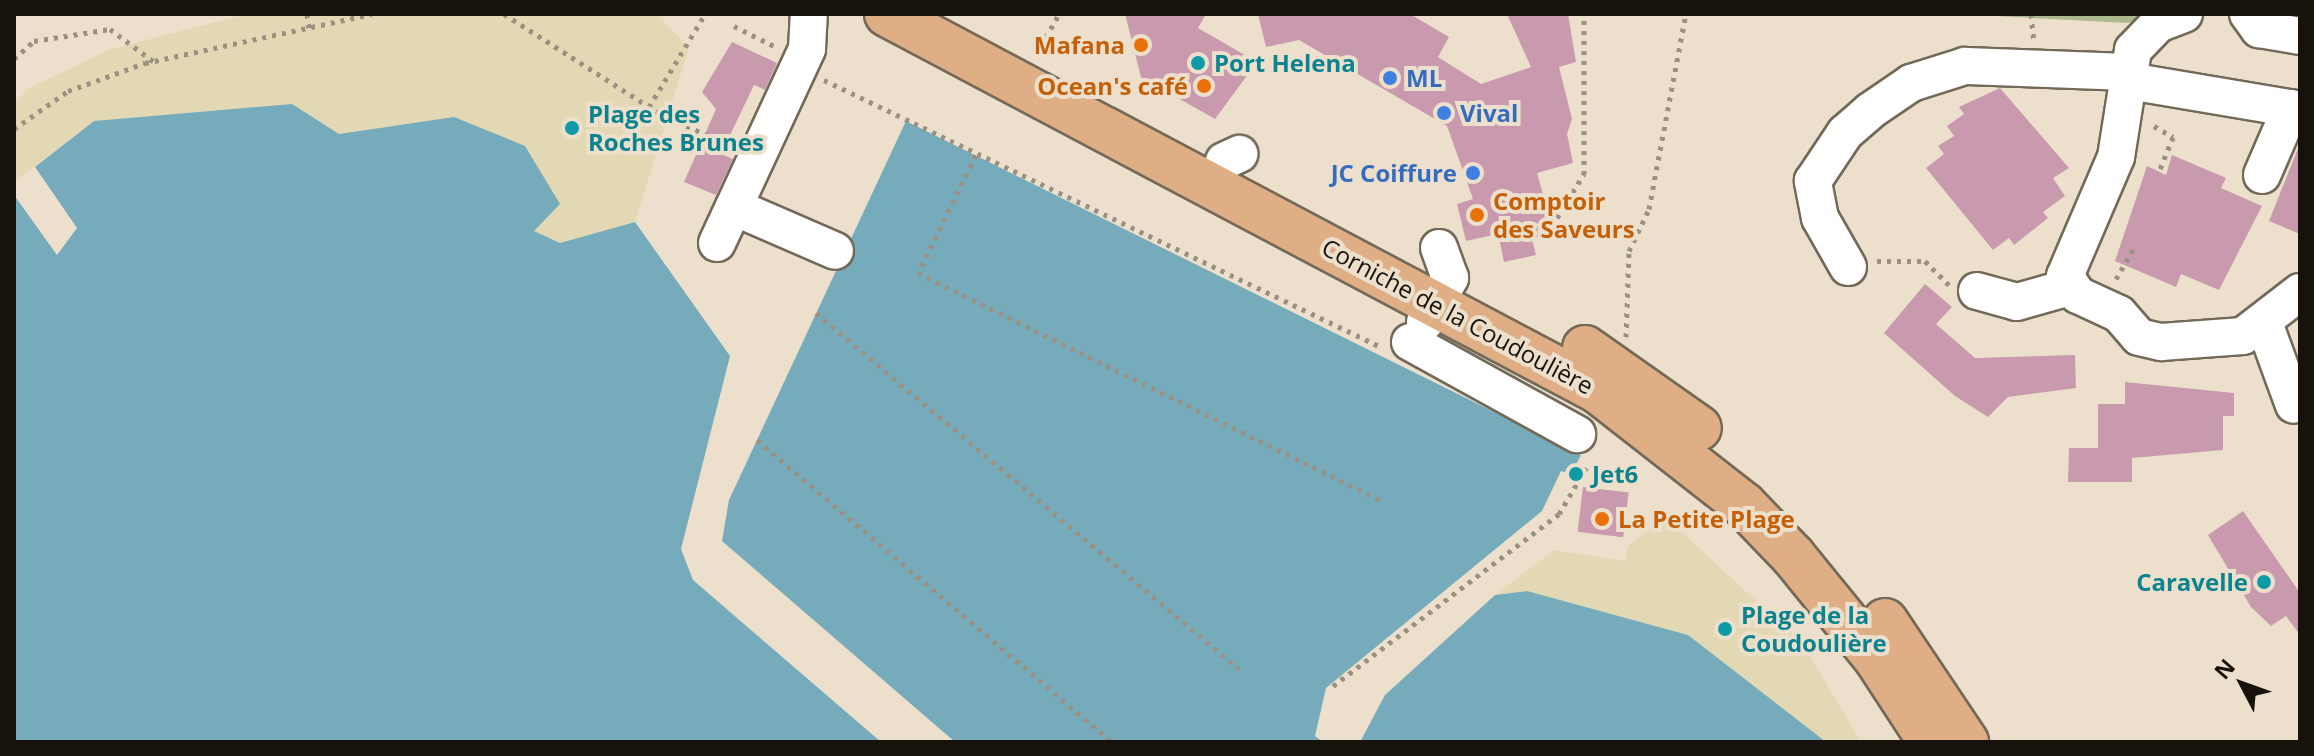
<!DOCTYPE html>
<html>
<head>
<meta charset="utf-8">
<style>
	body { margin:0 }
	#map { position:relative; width:2314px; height:756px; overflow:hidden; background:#ece0cd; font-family:"Open Sans",sans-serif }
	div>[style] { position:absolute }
	.forest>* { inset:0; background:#acb98f }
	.sand>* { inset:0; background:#e2d9b4 }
	.water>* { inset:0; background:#76abbb }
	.building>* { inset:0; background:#c99aad; transform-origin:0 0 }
	.path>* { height:5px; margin-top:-2.5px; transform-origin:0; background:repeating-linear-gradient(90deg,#9a9183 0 4px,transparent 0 10px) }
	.roads { filter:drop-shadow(2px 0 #736958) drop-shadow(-2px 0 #736958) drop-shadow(0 2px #736958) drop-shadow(0 -2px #736958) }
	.minor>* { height:36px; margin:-18px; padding:0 18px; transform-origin:18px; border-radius:18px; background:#fff }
	.major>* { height:44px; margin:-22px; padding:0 22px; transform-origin:22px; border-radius:22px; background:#dfae84 }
	.dots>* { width:22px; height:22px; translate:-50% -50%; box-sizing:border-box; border:4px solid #ece0cd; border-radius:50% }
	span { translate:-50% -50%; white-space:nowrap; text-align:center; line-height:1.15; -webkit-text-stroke:8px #ece0cd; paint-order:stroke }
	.food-label { font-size:24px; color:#c56008; font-weight:700 }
	.right { translate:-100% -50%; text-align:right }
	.left { translate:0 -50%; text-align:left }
	.culture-label { font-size:24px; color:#0d838f; font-weight:700 }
	.shop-label { font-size:24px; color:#366cbe; font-weight:700 }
	.street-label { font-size:24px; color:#17130c }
	.frame { position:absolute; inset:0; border:16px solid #17130c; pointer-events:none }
	.north { position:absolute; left:2202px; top:644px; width:80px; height:80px; -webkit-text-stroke:6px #ece0cd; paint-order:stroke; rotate:311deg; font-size:22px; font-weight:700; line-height:32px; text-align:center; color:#17130c }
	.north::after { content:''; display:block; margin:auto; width:28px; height:36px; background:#17130c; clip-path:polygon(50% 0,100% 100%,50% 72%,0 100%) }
</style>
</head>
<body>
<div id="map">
	<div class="forest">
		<div style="clip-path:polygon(1958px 14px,2150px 14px,2128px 23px)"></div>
	</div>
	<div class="sand">
		<div style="clip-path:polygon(246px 14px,657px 14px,689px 48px,635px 222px,560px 243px,533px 231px,454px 117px,339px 134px,292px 104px,94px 121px,14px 182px,14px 103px,29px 88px,111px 49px)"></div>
		<div style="clip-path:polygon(1665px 517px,1803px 644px,1861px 742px,1826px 742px,1688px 635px,1527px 591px,1495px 595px,1554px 550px,1625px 561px,1629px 545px)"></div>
	</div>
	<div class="water">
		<div style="clip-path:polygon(292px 104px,339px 134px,454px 117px,525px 146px,560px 204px,534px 231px,560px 243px,635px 222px,730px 356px,681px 549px,693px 580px,881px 742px,14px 742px,14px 195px,57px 255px,77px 228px,35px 167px,94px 121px)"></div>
		<div style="clip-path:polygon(906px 121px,1581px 455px,1571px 474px,1561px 471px,1542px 511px,1326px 688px,1315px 736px,1323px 742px,955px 742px,722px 541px,729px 500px)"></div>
		<div style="clip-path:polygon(1527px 591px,1688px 635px,1826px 742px,1360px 742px,1385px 695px,1495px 595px)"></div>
	</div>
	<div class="building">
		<div style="clip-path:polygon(1125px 14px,1206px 14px,1198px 28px,1257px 62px,1215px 119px,1141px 77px)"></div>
		<div style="clip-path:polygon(1258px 14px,1410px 14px,1449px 37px,1438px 57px,1481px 84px,1531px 67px,1507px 14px,1568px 14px,1576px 62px,1559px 67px,1572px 119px,1567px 134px,1573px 163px,1537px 173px,1554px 233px,1532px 239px,1536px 255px,1504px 262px,1498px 234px,1466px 241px,1457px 204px,1473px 199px,1447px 126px,1299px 40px,1266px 47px)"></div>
		<div style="clip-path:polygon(732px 42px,777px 63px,765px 90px,754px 85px,721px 154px,733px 159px,716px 195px,684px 182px,716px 109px,702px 92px)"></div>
		<div style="clip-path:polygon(2000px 88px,2069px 168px,2053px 178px,2065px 196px,2043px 212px,2048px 218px,2014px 245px,2009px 238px,1993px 250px,1926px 168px,1944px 154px,1938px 146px,1954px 136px,1947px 126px,1964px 114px,1959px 107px)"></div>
		<div style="clip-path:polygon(2299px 146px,2300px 146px,2300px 234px,2269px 221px)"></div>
		<div style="clip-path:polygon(2172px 155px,2226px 178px,2221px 188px,2262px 206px,2219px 290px,2181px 274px,2176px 287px,2115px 261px,2147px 166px,2166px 175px)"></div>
		<div style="clip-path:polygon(1925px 284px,1952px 307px,1936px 324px,1975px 358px,2075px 355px,2076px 388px,2008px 397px,1988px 417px,1955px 396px,1884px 333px)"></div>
		<div style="clip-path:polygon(2125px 382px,2234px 393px,2234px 416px,2223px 416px,2223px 450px,2132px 458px,2132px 482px,2068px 482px,2069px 448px,2098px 448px,2098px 404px,2125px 404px)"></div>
		<div style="left:1583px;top:487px;width:46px;height:45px;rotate:7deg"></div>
		<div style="clip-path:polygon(2243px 511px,2300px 593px,2300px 635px,2286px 616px,2271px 626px,2251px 607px,2208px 535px)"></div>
	</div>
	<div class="path">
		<div style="left:307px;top:14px;width:14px;rotate:82deg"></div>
		<div style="left:504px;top:14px;width:184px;rotate:32.6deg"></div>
		<div style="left:659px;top:113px;width:78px;rotate:24.9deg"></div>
		<div style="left:2031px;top:14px;width:27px;rotate:84deg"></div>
		<div style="left:734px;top:26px;width:47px;rotate:26.6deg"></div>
		<div style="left:1036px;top:55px;width:47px;rotate:-60.7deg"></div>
		<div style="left:14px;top:59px;width:27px;rotate:-42deg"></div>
		<div style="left:34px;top:41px;width:77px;rotate:-9deg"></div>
		<div style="left:110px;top:29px;width:54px;rotate:36.7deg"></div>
		<div style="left:824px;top:80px;width:618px;rotate:25.61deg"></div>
		<div style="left:649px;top:107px;width:109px;rotate:-58.9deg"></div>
		<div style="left:2154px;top:126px;width:22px;rotate:30deg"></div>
		<div style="left:2173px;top:137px;width:38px;rotate:112deg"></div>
		<div style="left:14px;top:129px;width:66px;rotate:-35.1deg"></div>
		<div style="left:68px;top:91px;width:82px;rotate:-20deg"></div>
		<div style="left:145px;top:63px;width:232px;rotate:-12.2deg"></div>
		<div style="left:976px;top:155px;width:131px;rotate:116.2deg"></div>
		<div style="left:918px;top:273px;width:517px;rotate:26.17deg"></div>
		<div style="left:1557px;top:218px;width:52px;rotate:-58.5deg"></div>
		<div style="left:1584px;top:174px;width:160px;rotate:-90deg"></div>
		<div style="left:1877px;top:261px;width:48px"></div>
		<div style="left:1925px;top:261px;width:34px;rotate:45deg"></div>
		<div style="left:2116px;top:279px;width:38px;rotate:-60deg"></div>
		<div style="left:816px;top:313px;width:553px;rotate:40.08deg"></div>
		<div style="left:1626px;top:337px;width:86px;rotate:-88deg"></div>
		<div style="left:1629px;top:251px;width:47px;rotate:-64.5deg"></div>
		<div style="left:1649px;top:209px;width:198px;rotate:-79.3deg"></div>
		<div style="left:757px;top:440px;width:466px;rotate:40.4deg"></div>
		<div style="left:1333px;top:686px;width:284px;rotate:-37.3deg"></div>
		<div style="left:1559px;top:514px;width:59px;rotate:-59.5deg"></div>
	</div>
	<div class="roads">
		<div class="minor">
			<div style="left:2184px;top:14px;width:28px;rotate:159deg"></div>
			<div style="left:2158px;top:24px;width:36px;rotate:134deg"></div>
			<div style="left:2133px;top:50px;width:108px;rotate:99deg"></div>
			<div style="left:2116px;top:157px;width:129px;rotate:113.2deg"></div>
			<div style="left:2065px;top:276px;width:23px;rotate:56deg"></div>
			<div style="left:2078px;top:295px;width:45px;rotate:24.9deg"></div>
			<div style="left:2119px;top:314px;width:30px;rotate:49deg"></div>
			<div style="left:2139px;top:337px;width:23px;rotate:13deg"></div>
			<div style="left:2161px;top:342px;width:82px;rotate:-4.2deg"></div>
			<div style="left:2243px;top:336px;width:72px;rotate:-37.7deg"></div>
			<div style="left:2248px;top:14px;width:19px;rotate:54deg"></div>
			<div style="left:2259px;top:29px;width:42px;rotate:9.7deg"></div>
			<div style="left:2129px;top:81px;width:173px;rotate:9.6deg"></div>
			<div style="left:1224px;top:161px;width:17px;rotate:-25deg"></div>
			<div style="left:2262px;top:175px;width:73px;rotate:-66.6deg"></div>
			<div style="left:734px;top:207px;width:110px;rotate:23.5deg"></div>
			<div style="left:717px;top:243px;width:214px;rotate:-65.1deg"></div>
			<div style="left:807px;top:49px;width:35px;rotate:-87deg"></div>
			<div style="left:1848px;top:267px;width:56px;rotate:-119.7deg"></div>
			<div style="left:1820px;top:218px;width:38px;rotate:-101deg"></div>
			<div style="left:1813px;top:181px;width:58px;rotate:-56.3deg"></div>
			<div style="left:1845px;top:133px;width:33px;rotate:-41deg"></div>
			<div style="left:1870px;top:111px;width:50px;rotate:-34.3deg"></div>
			<div style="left:1911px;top:83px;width:57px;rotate:-17.5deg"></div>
			<div style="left:1965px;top:66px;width:165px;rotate:2.1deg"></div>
			<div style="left:1977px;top:291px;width:41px;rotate:15.4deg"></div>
			<div style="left:2017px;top:302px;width:55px;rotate:-15.8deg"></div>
			<div style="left:1425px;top:322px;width:51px;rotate:-60.4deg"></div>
			<div style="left:1450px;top:278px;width:32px;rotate:-110deg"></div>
			<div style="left:2264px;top:323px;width:87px;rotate:69.9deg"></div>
			<div style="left:1410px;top:342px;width:191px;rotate:28.9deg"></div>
		</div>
		<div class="major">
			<div style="left:887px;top:14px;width:805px;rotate:27.93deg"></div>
			<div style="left:1598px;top:391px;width:185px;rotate:38deg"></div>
			<div style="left:1744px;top:505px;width:71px;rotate:46.1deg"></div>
			<div style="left:1793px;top:556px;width:132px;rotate:50.9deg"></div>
			<div style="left:1876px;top:658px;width:100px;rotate:56.8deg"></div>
			<div style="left:1585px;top:348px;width:139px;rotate:35.1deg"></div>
			<div style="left:1885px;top:621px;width:146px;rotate:56.2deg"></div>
		</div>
	</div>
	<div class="dots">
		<div style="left:1141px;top:45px;background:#e8710a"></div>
		<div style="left:1198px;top:63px;background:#0f9aa8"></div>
		<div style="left:1390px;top:78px;background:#3f7fe0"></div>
		<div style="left:1204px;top:86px;background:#e8710a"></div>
		<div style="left:1444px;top:113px;background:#3f7fe0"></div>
		<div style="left:572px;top:128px;background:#0f9aa8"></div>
		<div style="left:1473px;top:173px;background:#3f7fe0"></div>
		<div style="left:1477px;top:215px;background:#e8710a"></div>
		<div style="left:1576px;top:474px;background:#0f9aa8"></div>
		<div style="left:1602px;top:519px;background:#e8710a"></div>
		<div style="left:2264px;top:582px;background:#0f9aa8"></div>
		<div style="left:1725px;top:629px;background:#0f9aa8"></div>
	</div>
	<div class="food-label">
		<span class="right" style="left:1125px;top:45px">Mafana</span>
		<span class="right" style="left:1188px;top:86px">Ocean's café</span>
		<span class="left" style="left:1493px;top:215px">Comptoir<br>des Saveurs</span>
		<span class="left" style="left:1618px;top:519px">La Petite Plage</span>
	</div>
	<div class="culture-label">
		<span class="left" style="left:1214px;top:63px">Port Helena</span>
		<span class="left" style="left:588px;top:128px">Plage des<br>Roches Brunes</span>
		<span class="left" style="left:1592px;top:474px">Jet6</span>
		<span class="right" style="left:2248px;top:582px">Caravelle</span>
		<span class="left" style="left:1741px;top:629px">Plage de la<br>Coudoulière</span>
	</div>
	<div class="shop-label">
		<span class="left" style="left:1406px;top:78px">ML</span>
		<span class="left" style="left:1460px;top:113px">Vival</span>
		<span class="right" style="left:1457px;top:173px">JC Coiffure</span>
	</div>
	<div class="street-label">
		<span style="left:1458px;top:316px;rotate:28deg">Corniche de la Coudoulière</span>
	</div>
	<div class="frame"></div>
	<div class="north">N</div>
</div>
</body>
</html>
